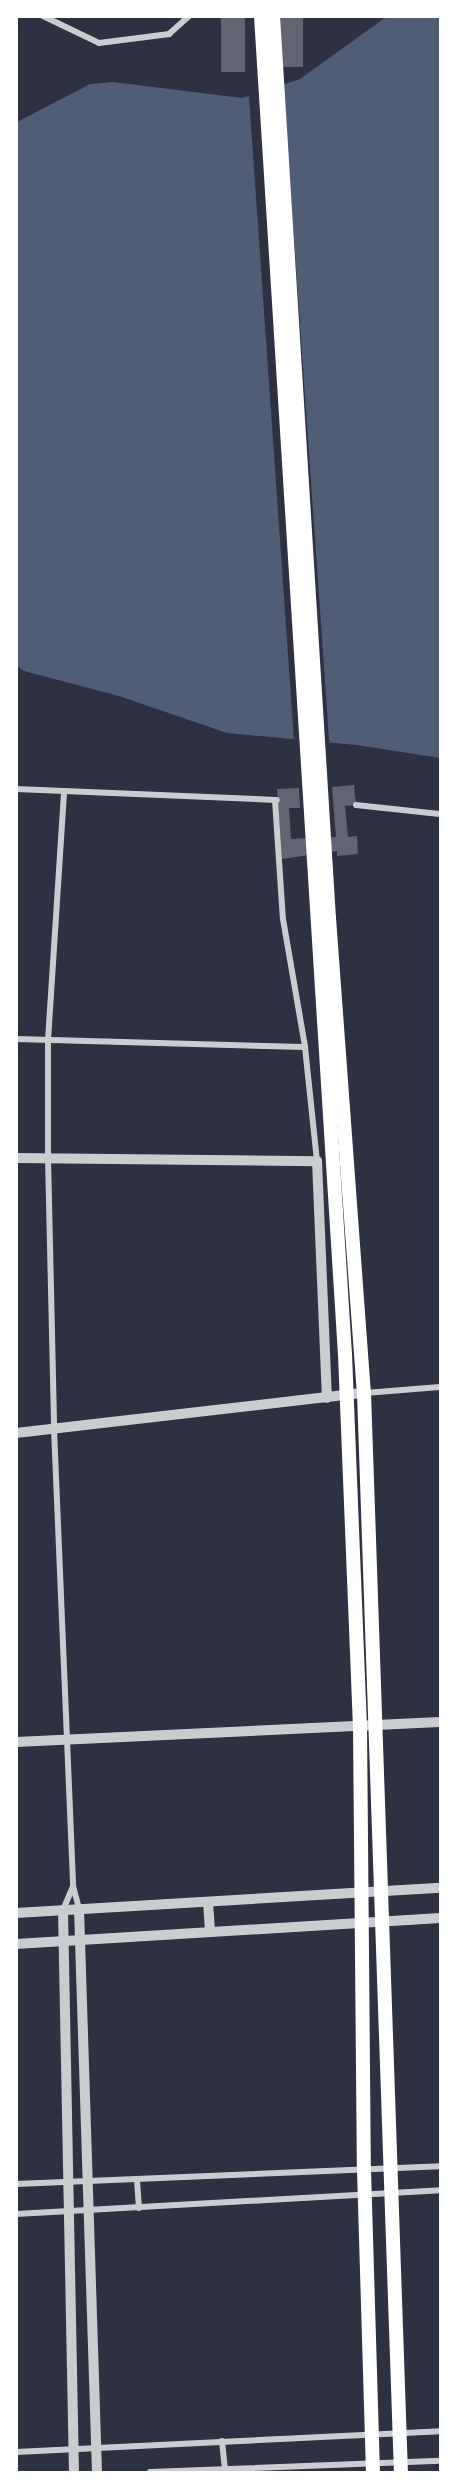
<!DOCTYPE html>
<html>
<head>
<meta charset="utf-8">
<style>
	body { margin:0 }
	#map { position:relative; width:457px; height:2489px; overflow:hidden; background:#2d3142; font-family:"Times New Roman",serif }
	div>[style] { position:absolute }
	.water>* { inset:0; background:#4f5d75 }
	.pier>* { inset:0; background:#2d3142; transform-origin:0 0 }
	.building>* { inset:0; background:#626471; transform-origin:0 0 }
	.minor>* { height:6px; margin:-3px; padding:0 3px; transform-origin:3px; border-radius:3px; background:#caccd0 }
	.tertiary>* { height:10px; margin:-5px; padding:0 5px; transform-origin:5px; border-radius:5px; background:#caccd0 }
	.trunk>* { height:14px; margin:-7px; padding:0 7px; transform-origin:7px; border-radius:7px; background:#fff }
	span { translate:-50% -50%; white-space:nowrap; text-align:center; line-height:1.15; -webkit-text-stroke:6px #fff; paint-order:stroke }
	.frame { position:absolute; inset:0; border:18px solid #fff; pointer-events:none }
</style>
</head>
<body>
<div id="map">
	<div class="water">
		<div style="clip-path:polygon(386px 17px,440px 17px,440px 758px,357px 745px,227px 733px,119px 696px,24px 671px,17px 666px,17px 122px,90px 84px,113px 82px,242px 98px,300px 79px)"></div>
	</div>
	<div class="pier">
		<div style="left:283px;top:81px;width:667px;height:35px;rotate:86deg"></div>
	</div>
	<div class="building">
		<div style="left:221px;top:16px;width:24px;height:56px"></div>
		<div style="left:279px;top:16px;width:24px;height:51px"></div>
		<div style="clip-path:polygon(354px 785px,356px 805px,345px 806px,348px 837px,357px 836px,358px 854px,337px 856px,337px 851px,282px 859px,277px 789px,299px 788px,300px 808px,289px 808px,291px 839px,336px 837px,332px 787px)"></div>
	</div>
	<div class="minor">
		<div style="left:43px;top:16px;width:62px;rotate:25.7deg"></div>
		<div style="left:99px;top:43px;width:71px;rotate:-7.3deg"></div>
		<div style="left:169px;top:34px;width:27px;rotate:-42deg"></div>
		<div style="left:16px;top:789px;width:261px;rotate:2.4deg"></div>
		<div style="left:64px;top:793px;width:248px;rotate:93.7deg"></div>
		<div style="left:48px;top:1040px;width:117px;rotate:90deg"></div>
		<div style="left:48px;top:1157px;width:272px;rotate:88.7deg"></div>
		<div style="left:54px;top:1429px;width:457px;rotate:87.6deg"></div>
		<div style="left:73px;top:1886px;width:24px;rotate:75deg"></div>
		<div style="left:275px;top:800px;width:119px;rotate:86.2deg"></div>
		<div style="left:283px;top:919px;width:130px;rotate:80.2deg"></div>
		<div style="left:305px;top:1047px;width:115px;rotate:84deg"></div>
		<div style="left:356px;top:805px;width:84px;rotate:6.1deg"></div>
		<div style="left:16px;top:1039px;width:289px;rotate:1.6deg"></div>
		<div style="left:365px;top:1393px;width:75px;rotate:-4.6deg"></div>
		<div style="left:63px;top:1910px;width:25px;rotate:-67deg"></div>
		<div style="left:137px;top:2180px;width:28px;rotate:86deg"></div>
		<div style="left:16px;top:2184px;width:424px;rotate:-2.4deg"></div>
		<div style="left:16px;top:2214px;width:425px;rotate:-3.2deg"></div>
		<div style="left:222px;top:2441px;width:29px;rotate:84deg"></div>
		<div style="left:16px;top:2452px;width:425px;rotate:-2.8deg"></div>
		<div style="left:150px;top:2472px;width:290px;rotate:-2.2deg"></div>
	</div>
	<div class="tertiary">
		<div style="left:16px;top:1158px;width:301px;rotate:0.6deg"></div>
		<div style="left:317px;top:1161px;width:237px;rotate:87.6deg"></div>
		<div style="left:16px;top:1433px;width:350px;rotate:-6.6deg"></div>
		<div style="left:16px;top:1742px;width:424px;rotate:-2.7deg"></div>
		<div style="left:208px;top:1902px;width:30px;rotate:86deg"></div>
		<div style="left:79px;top:1909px;width:563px;rotate:88.17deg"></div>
		<div style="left:63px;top:1910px;width:562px;rotate:88.88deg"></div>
		<div style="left:16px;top:1913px;width:425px;rotate:-3.4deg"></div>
		<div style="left:16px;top:1944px;width:425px;rotate:-3.5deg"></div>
	</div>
	<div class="trunk">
		<div style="left:261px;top:16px;width:1341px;rotate:86.41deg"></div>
		<div style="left:345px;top:1354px;width:371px;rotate:87.7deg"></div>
		<div style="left:360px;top:1725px;width:445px;rotate:89.5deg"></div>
		<div style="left:364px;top:2170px;width:302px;rotate:88.3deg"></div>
		<div style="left:273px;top:16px;width:904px;rotate:86.45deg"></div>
		<div style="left:329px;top:918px;width:476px;rotate:85.8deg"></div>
		<div style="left:364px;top:1393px;width:1080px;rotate:88.04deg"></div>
	</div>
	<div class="frame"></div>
</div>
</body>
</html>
